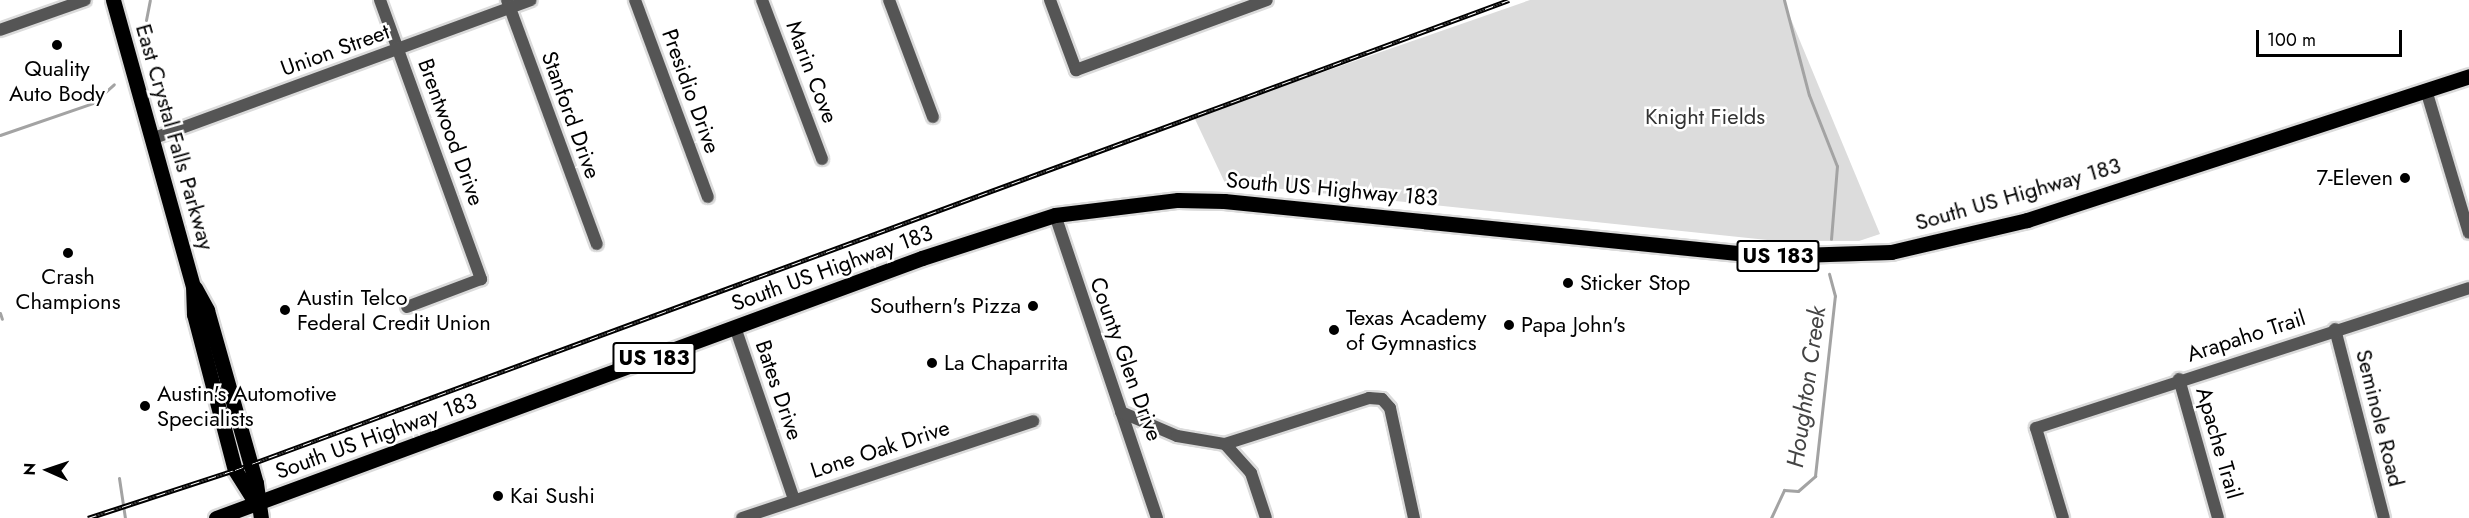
<!DOCTYPE html>
<html>
<head>
<meta charset="utf-8">
<style>
	body { margin:0 }
	#map { position:relative; width:2469px; height:518px; overflow:hidden; background:#fff; font-family:Jost,sans-serif }
	div>[style] { position:absolute }
	.green>* { inset:0; background:#dcdcdc }
	.stream>* { height:3px; margin:-1.5px; padding:0 1.5px; transform-origin:1.5px; border-radius:1.5px; background:#a3a3a3 }
	.roads { filter:drop-shadow(2px 0 #dbdbdb) drop-shadow(-2px 0 #dbdbdb) drop-shadow(0 2px #dbdbdb) drop-shadow(0 -2px #dbdbdb) }
	.minor>* { height:12px; margin:-6px; padding:0 6px; transform-origin:6px; border-radius:6px; background:#555 }
	.major>* { height:15px; margin:-7.5px; padding:0 7.5px; transform-origin:7.5px; border-radius:7.5px; background:#000 }
	.rail>* { height:5px; margin-top:-2.5px; transform-origin:0; background:repeating-linear-gradient(90deg,#fff 0 9px,#000 0 18px); box-sizing:border-box; border-block:2px solid #000 }
	.dots>* { width:16px; height:16px; translate:-50% -50%; box-sizing:border-box; border:3px solid #fff; border-radius:50% }
	span { translate:-50% -50%; white-space:nowrap; text-align:center; line-height:1.15; -webkit-text-stroke:5px #fff; paint-order:stroke }
	.shield-label span { padding:2px 4px; background:#fff; border:2px solid; border-radius:4px; -webkit-text-stroke-width:0 }
	.shield-label { font-size:21px; color:#000; font-weight:700 }
	.street-label { font-size:22px; color:#000 }
	.poi-label { font-size:22px; color:#000 }
	.right { translate:-100% -50%; text-align:right }
	.left { translate:0 -50%; text-align:left }
	.park-label { font-size:22px; color:#333 }
	.water-label { font-size:24px; color:#444; font-style:italic }
	.north { position:absolute; left:18px; top:440px; width:60px; height:60px; -webkit-text-stroke:4px #fff; paint-order:stroke; rotate:273deg; font-size:16px; font-weight:700; line-height:24px; text-align:center; color:#000 }
	.north::after { content:''; display:block; margin:auto; width:21px; height:27px; background:#000; clip-path:polygon(50% 0,100% 100%,50% 72%,0 100%) }
	.scale { position:absolute; left:2256px; top:30px; width:146px; height:27px; box-sizing:border-box; border:3px solid #000; border-top:0; padding-left:8px; font-size:18px; line-height:21px; white-space:nowrap; color:#000; -webkit-text-stroke:4px #fff; paint-order:stroke }
</style>
</head>
<body>
<div id="map">
	<div class="green">
		<div style="clip-path:polygon(1530px 0,1783px 0,1880px 234px,1859px 241px,1777px 241px,1225px 183px,1194px 117px)"></div>
	</div>
	<div class="stream">
		<div style="left:1784px;top:0;width:98px;rotate:75.3deg"></div>
		<div style="left:1809px;top:95px;width:76px;rotate:68.5deg"></div>
		<div style="left:1837px;top:166px;width:73px;rotate:94.7deg"></div>
		<div style="left:146px;top:20px;width:20px;rotate:-79deg"></div>
		<div style="left:0;top:135px;width:98px;rotate:-19deg"></div>
		<div style="left:93px;top:103px;width:28px;rotate:-42deg"></div>
		<div style="left:0;top:313px;width:6px;rotate:72deg"></div>
		<div style="left:119px;top:478px;width:40px;rotate:81.5deg"></div>
		<div style="left:1771px;top:518px;width:31px;rotate:-65deg"></div>
		<div style="left:1784px;top:490px;width:14px;rotate:4deg"></div>
		<div style="left:1798px;top:491px;width:23px;rotate:-41deg"></div>
		<div style="left:1815px;top:476px;width:181px;rotate:-83.7deg"></div>
		<div style="left:1835px;top:296px;width:23px;rotate:-105deg"></div>
	</div>
	<div class="roads">
		<div class="minor">
			<div style="left:380px;top:0;width:297px;rotate:70.1deg"></div>
			<div style="left:481px;top:279px;width:79px;rotate:159.3deg"></div>
			<div style="left:507px;top:0;width:260px;rotate:69.8deg"></div>
			<div style="left:635px;top:0;width:210px;rotate:69.7deg"></div>
			<div style="left:762px;top:0;width:170px;rotate:69.3deg"></div>
			<div style="left:889px;top:0;width:125px;rotate:69.4deg"></div>
			<div style="left:1050px;top:0;width:75px;rotate:69.6deg"></div>
			<div style="left:1076px;top:70px;width:203px;rotate:-20.1deg"></div>
			<div style="left:0;top:30px;width:90px;rotate:-19.4deg"></div>
			<div style="left:2426px;top:90px;width:149px;rotate:73.3deg"></div>
			<div style="left:154px;top:138px;width:401px;rotate:-20.1deg"></div>
			<div style="left:1055px;top:215px;width:320px;rotate:71.4deg"></div>
			<div style="left:735px;top:327px;width:182px;rotate:71.1deg"></div>
			<div style="left:2335px;top:329px;width:195px;rotate:75.5deg"></div>
			<div style="left:2179px;top:379px;width:144px;rotate:74.3deg"></div>
			<div style="left:1121px;top:412px;width:61px;rotate:23.2deg"></div>
			<div style="left:1177px;top:436px;width:49px;rotate:9.5deg"></div>
			<div style="left:1225px;top:444px;width:39px;rotate:48deg"></div>
			<div style="left:1251px;top:473px;width:47px;rotate:71.6deg"></div>
			<div style="left:1225px;top:444px;width:151px;rotate:-17.7deg"></div>
			<div style="left:1369px;top:398px;width:13px;rotate:4deg"></div>
			<div style="left:1382px;top:399px;width:12px;rotate:48deg"></div>
			<div style="left:1390px;top:408px;width:113px;rotate:77.7deg"></div>
			<div style="left:742px;top:518px;width:307px;rotate:-18.4deg"></div>
			<div style="left:2063px;top:518px;width:94px;rotate:-106.7deg"></div>
			<div style="left:2036px;top:428px;width:455px;rotate:-17.9deg"></div>
		</div>
		<div class="major">
			<div style="left:113px;top:0;width:297px;rotate:74.4deg"></div>
			<div style="left:193px;top:286px;width:28px;rotate:88deg"></div>
			<div style="left:194px;top:314px;width:161px;rotate:75.3deg"></div>
			<div style="left:235px;top:470px;width:41px;rotate:57.8deg"></div>
			<div style="left:195px;top:288px;width:25px;rotate:61deg"></div>
			<div style="left:207px;top:310px;width:180px;rotate:74.2deg"></div>
			<div style="left:256px;top:483px;width:35px;rotate:82deg"></div>
			<div style="left:216px;top:518px;width:752px;rotate:-20.22deg"></div>
			<div style="left:922px;top:258px;width:140px;rotate:-17.9deg"></div>
			<div style="left:1055px;top:215px;width:124px;rotate:-7deg"></div>
			<div style="left:1178px;top:200px;width:46px;rotate:1.2deg"></div>
			<div style="left:1224px;top:201px;width:546px;rotate:5.78deg"></div>
			<div style="left:1767px;top:256px;width:124px;rotate:-1.8deg"></div>
			<div style="left:1891px;top:252px;width:140px;rotate:-13.2deg"></div>
			<div style="left:2027px;top:220px;width:465px;rotate:-18deg"></div>
		</div>
	</div>
	<div class="rail">
		<div style="left:88px;top:518px;width:155px;rotate:-18.1deg"></div>
		<div style="left:235px;top:470px;width:1358px;rotate:-20.25deg"></div>
	</div>
	<div class="dots">
		<div style="left:57px;top:45px;background:#000"></div>
		<div style="left:2405px;top:178px;background:#000"></div>
		<div style="left:68px;top:253px;background:#000"></div>
		<div style="left:1568px;top:283px;background:#000"></div>
		<div style="left:1033px;top:306px;background:#000"></div>
		<div style="left:285px;top:310px;background:#000"></div>
		<div style="left:1509px;top:325px;background:#000"></div>
		<div style="left:1334px;top:330px;background:#000"></div>
		<div style="left:932px;top:363px;background:#000"></div>
		<div style="left:145px;top:406px;background:#000"></div>
		<div style="left:498px;top:496px;background:#000"></div>
	</div>
	<div class="shield-label">
		<span style="left:1778px;top:256px">US 183</span>
		<span style="left:654px;top:358px">US 183</span>
	</div>
	<div class="street-label">
		<span style="left:335px;top:50px;rotate:-20deg">Union Street</span>
		<span style="left:812px;top:72px;rotate:69deg">Marin Cove</span>
		<span style="left:691px;top:91px;rotate:70deg">Presidio Drive</span>
		<span style="left:571px;top:115px;rotate:70deg">Stanford Drive</span>
		<span style="left:451px;top:132px;rotate:70deg">Brentwood Drive</span>
		<span style="left:175px;top:137px;rotate:74deg">East Crystal Falls Parkway</span>
		<span style="left:1332px;top:189px;rotate:5deg">South US Highway 183</span>
		<span style="left:2018px;top:194px;rotate:-16deg">South US Highway 183</span>
		<span style="left:832px;top:268px;rotate:-20deg">South US Highway 183</span>
		<span style="left:2246px;top:336px;rotate:-18deg">Arapaho Trail</span>
		<span style="left:1126px;top:359px;rotate:70deg">County Glen Drive</span>
		<span style="left:779px;top:390px;rotate:71deg">Bates Drive</span>
		<span style="left:2380px;top:418px;rotate:76deg">Seminole Road</span>
		<span style="left:376px;top:436px;rotate:-20deg">South US Highway 183</span>
		<span style="left:2219px;top:443px;rotate:74deg">Apache Trail</span>
		<span style="left:880px;top:449px;rotate:-18deg">Lone Oak Drive</span>
	</div>
	<div class="poi-label">
		<span style="left:57px;top:81px">Quality<br>Auto Body</span>
		<span class="right" style="left:2393px;top:178px">7-Eleven</span>
		<span style="left:68px;top:289px">Crash<br>Champions</span>
		<span class="left" style="left:1580px;top:283px">Sticker Stop</span>
		<span class="left" style="left:297px;top:310px">Austin Telco<br>Federal Credit Union</span>
		<span class="right" style="left:1021px;top:306px">Southern's Pizza</span>
		<span class="left" style="left:1346px;top:330px">Texas Academy<br>of Gymnastics</span>
		<span class="left" style="left:1521px;top:325px">Papa John's</span>
		<span class="left" style="left:944px;top:363px">La Chaparrita</span>
		<span class="left" style="left:157px;top:406px">Austin's Automotive<br>Specialists</span>
		<span class="left" style="left:510px;top:496px">Kai Sushi</span>
	</div>
	<div class="park-label">
		<span style="left:1705px;top:117px">Knight Fields</span>
	</div>
	<div class="water-label">
		<span style="left:1806px;top:387px;rotate:-82deg">Houghton Creek</span>
	</div>
	<div class="north">N</div>
	<div class="scale">100 m</div>
</div>
</body>
</html>
